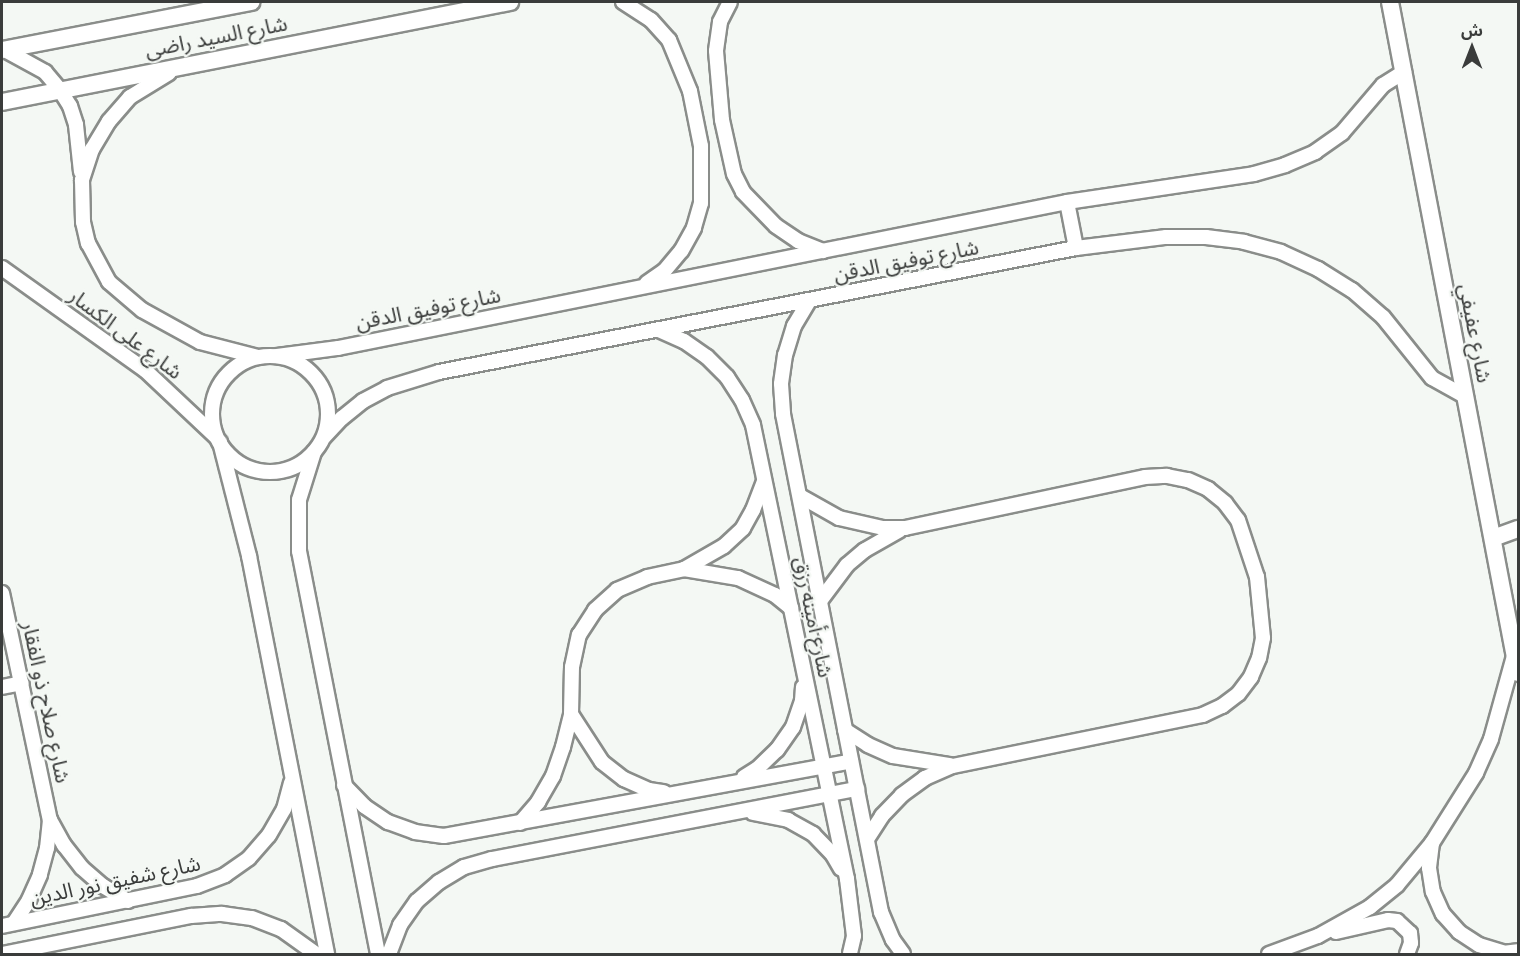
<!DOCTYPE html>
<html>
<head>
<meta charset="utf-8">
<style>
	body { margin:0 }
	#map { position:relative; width:1520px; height:956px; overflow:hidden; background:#f4f8f4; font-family:Ubuntu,"Noto Sans Arabic",sans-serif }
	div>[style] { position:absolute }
	.roads { filter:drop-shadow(2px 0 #8a8d8a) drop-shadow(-2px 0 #8a8d8a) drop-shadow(0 2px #8a8d8a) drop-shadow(0 -2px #8a8d8a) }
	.minor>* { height:14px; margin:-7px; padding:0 7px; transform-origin:7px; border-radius:7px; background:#fff }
	.minor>.ring { margin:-7px; padding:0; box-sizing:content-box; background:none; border:14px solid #fff; border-radius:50% }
	.tertiary>* { height:16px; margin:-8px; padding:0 8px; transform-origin:8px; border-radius:8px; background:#fff }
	span { translate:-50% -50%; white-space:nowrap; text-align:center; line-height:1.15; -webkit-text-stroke:4.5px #f4f8f4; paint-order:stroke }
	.street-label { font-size:21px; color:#3a3c3b }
	.frame { position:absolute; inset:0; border:3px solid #3a3c3b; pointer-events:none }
	.north { position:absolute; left:1442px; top:18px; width:60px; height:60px; -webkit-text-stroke:4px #f4f8f4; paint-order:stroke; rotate:0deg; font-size:16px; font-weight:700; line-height:24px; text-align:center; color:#3a3c3b }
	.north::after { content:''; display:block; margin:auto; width:21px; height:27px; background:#3a3c3b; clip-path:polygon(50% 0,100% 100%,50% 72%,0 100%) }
</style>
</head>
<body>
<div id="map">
	<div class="roads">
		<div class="minor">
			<div style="left:623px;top:2px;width:33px;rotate:33deg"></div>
			<div style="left:651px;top:20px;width:27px;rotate:48deg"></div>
			<div style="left:669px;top:40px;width:55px;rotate:67.6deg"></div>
			<div style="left:690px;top:91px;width:56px;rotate:78.7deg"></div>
			<div style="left:701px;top:146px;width:57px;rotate:90deg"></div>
			<div style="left:701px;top:203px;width:26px;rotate:106deg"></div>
			<div style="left:694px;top:228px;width:26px;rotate:119deg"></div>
			<div style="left:681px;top:251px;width:26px;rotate:130deg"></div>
			<div style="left:664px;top:271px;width:21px;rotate:145deg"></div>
			<div style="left:730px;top:2px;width:22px;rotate:117deg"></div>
			<div style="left:720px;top:22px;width:29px;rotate:98deg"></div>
			<div style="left:716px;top:51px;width:69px;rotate:85deg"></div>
			<div style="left:722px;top:120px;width:55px;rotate:77.5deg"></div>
			<div style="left:734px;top:174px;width:20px;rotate:63deg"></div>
			<div style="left:743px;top:192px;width:47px;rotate:45.9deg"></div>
			<div style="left:776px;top:226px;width:27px;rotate:34deg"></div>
			<div style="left:798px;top:241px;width:27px;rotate:22deg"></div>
			<div style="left:5px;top:50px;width:46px;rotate:28.8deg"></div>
			<div style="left:45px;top:72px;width:23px;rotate:50deg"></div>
			<div style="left:60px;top:90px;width:19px;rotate:58deg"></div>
			<div style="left:70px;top:106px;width:20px;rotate:72deg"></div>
			<div style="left:76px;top:125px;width:47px;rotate:83.9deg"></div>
			<div style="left:169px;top:73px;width:46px;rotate:148.4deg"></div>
			<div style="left:130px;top:97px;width:32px;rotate:131deg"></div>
			<div style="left:109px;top:121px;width:33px;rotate:121deg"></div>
			<div style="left:92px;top:149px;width:33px;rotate:108deg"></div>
			<div style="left:82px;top:180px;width:42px;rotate:88.6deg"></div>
			<div style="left:83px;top:222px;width:22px;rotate:77deg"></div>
			<div style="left:88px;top:243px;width:44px;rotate:61.7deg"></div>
			<div style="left:109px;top:282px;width:43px;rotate:40.3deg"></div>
			<div style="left:142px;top:310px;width:66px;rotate:28.9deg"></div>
			<div style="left:200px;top:342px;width:60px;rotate:14.5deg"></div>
			<div style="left:1067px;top:202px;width:47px;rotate:78.9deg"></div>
			<div style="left:2px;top:268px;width:176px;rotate:35.5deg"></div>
			<div style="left:145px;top:370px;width:98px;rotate:43.3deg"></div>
			<div style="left:809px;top:301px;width:29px;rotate:121deg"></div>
			<div style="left:794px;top:326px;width:30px;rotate:107deg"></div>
			<div style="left:785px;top:355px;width:29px;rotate:98deg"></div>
			<div style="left:781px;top:384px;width:30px;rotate:86deg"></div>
			<div style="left:783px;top:414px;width:508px;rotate:78.87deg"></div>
			<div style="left:881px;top:912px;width:30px;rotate:67deg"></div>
			<div style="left:893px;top:940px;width:17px;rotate:54deg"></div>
			<div style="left:659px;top:330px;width:27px;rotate:24deg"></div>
			<div style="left:684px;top:341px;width:28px;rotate:35deg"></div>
			<div style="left:707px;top:357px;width:28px;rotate:45deg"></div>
			<div style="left:727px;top:377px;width:27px;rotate:57deg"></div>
			<div style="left:742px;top:400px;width:27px;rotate:66deg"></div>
			<div style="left:753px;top:425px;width:464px;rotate:78.3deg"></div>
			<div style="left:847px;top:879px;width:57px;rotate:83deg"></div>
			<div style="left:854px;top:936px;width:18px;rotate:103deg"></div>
			<div style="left:277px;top:356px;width:62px;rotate:-7.5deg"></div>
			<div style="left:338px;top:348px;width:743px;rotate:-11.33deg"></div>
			<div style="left:1067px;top:202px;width:189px;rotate:-8.5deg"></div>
			<div style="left:1254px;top:174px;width:32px;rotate:-16deg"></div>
			<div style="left:1285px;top:165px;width:33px;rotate:-23deg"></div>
			<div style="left:1315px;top:152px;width:33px;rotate:-35deg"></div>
			<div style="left:1342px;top:133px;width:63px;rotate:-49.5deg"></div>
			<div style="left:1383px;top:85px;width:25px;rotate:-32deg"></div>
			<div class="ring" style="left:212px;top:356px;width:102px;height:102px"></div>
			<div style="left:324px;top:437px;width:26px;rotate:-47deg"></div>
			<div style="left:342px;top:418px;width:27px;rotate:-39deg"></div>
			<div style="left:363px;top:401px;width:27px;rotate:-28deg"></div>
			<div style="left:387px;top:388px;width:54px;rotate:-17.1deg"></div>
			<div style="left:439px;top:372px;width:649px;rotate:-11.02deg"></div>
			<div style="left:1076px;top:248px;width:91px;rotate:-7deg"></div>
			<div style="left:1166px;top:237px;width:40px"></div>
			<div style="left:1206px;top:237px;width:38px;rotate:7deg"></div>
			<div style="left:1244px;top:242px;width:38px;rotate:15deg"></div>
			<div style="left:1281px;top:252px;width:41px;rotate:24.7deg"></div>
			<div style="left:1318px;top:269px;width:40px;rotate:32deg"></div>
			<div style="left:1352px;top:290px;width:41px;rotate:41.1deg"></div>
			<div style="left:1383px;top:317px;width:78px;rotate:51.2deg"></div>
			<div style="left:1432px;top:378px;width:39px;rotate:29deg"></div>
			<div style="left:220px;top:442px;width:118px;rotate:75.7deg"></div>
			<div style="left:249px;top:556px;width:406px;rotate:78.9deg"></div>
			<div style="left:314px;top:452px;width:50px;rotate:107.4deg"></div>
			<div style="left:299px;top:500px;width:51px;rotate:90deg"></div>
			<div style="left:299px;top:551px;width:411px;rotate:78.9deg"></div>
			<div style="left:800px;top:496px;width:45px;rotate:29.4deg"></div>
			<div style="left:839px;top:518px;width:45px;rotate:12.8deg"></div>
			<div style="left:883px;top:528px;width:22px"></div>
			<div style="left:905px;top:528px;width:245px;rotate:-12deg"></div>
			<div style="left:1145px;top:477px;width:22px;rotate:-3deg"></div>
			<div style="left:1167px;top:476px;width:21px;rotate:11deg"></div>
			<div style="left:1188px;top:480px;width:22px;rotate:24deg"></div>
			<div style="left:1208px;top:489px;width:22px;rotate:39deg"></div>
			<div style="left:1225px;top:503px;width:21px;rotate:53deg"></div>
			<div style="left:1238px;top:520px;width:60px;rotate:71.6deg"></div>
			<div style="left:1257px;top:577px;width:61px;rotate:84.4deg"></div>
			<div style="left:1263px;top:638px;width:20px;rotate:101deg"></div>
			<div style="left:1259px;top:658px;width:21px;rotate:113deg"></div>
			<div style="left:1251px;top:677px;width:21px;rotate:127deg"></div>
			<div style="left:1238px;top:694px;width:20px;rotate:143deg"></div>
			<div style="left:1222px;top:706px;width:21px;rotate:155deg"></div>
			<div style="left:1203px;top:715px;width:256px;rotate:168.5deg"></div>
			<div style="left:952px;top:766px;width:30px;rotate:156deg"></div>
			<div style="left:925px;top:778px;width:29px;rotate:144deg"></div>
			<div style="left:902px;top:795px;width:29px;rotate:134deg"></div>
			<div style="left:882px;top:816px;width:27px;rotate:123deg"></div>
			<div style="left:684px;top:569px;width:55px;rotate:9.5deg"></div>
			<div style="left:738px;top:578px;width:41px;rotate:24.7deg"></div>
			<div style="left:775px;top:595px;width:21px;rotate:39deg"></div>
			<div style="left:2px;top:593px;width:232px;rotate:78.1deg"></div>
			<div style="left:50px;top:820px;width:28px;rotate:96deg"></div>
			<div style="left:47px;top:848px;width:28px;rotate:105deg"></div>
			<div style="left:40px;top:875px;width:27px;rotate:114deg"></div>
			<div style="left:29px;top:900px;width:27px;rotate:123deg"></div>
			<div style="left:820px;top:601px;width:45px;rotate:-53.1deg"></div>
			<div style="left:847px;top:565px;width:23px;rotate:-40deg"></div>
			<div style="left:865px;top:550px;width:40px;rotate:-29.7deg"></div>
			<div style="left:2px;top:687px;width:20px;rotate:-11deg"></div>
			<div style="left:571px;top:714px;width:57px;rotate:57.1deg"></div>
			<div style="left:602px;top:762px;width:28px;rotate:38deg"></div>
			<div style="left:624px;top:779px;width:27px;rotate:24deg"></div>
			<div style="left:649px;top:790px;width:15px;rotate:8deg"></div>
			<div style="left:845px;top:730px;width:27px;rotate:33deg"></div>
			<div style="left:868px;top:745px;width:27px;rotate:24deg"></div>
			<div style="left:893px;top:756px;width:58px;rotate:9deg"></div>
			<div style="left:744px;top:777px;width:15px;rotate:-32deg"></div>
			<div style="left:757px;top:769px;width:28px;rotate:-44deg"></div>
			<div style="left:777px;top:750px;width:28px;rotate:-55deg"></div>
			<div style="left:793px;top:727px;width:28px;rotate:-71deg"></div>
			<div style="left:802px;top:701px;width:14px;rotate:-86deg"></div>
			<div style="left:344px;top:785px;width:29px;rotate:46deg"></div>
			<div style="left:364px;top:806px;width:29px;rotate:34deg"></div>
			<div style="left:388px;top:822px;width:29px;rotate:20deg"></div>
			<div style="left:415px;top:832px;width:29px;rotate:8deg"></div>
			<div style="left:444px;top:836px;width:414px;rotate:-10.4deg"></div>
			<div style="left:753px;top:813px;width:36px;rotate:11deg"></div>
			<div style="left:788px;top:820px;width:29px;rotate:29deg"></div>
			<div style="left:813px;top:834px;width:29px;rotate:46deg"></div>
			<div style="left:833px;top:855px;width:16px;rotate:60deg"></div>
			<div style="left:50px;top:820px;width:29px;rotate:61deg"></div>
			<div style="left:64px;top:845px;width:29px;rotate:52deg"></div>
			<div style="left:82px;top:868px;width:28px;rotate:41deg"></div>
			<div style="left:103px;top:886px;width:29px;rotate:31deg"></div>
			<div style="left:520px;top:823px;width:28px;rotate:-49deg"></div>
			<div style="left:538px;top:802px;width:30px;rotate:-60deg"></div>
			<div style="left:553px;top:776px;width:31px;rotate:-71deg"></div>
			<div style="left:563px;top:747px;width:34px;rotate:-76deg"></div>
			<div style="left:571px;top:714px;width:47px;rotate:-88.8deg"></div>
			<div style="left:572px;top:667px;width:33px;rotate:-78deg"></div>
			<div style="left:579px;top:635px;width:30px;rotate:-57deg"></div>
			<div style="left:595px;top:610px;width:30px;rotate:-42deg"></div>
			<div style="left:617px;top:590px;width:33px;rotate:-23deg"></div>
			<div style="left:647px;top:577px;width:38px;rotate:-12deg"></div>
			<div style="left:684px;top:569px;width:46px;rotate:-29.9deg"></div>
			<div style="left:724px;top:546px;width:26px;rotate:-43deg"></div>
			<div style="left:743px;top:528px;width:21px;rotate:-61deg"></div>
			<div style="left:753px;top:510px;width:31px;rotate:-69deg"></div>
			<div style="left:1432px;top:843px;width:25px;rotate:97deg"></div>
			<div style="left:1429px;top:868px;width:24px;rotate:81deg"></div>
			<div style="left:1433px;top:892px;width:24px;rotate:66deg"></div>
			<div style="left:1443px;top:914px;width:24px;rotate:48deg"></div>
			<div style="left:1459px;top:932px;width:24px;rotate:33deg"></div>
			<div style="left:1479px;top:945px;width:24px;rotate:17deg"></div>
			<div style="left:2px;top:926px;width:199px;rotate:-11.6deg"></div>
			<div style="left:197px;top:886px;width:30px;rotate:-21deg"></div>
			<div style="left:225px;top:875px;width:29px;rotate:-35deg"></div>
			<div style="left:249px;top:858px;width:30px;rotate:-49deg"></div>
			<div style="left:269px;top:835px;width:30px;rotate:-60deg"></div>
			<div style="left:284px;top:809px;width:27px;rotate:-75deg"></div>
			<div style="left:1336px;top:932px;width:53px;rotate:-13deg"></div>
			<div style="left:1388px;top:920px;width:9px;rotate:6deg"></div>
			<div style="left:1397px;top:921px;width:18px;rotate:43deg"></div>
			<div style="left:1410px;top:933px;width:10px;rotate:84deg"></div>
			<div style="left:1411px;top:943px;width:12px;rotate:110deg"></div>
			<div style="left:2px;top:954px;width:193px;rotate:-11.4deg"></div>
			<div style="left:191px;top:916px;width:31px;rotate:-4deg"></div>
			<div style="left:222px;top:914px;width:30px;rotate:8deg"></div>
			<div style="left:252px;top:918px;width:31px;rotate:21deg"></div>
			<div style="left:281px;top:929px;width:43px;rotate:35.5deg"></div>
			<div style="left:389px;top:954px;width:31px;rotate:-69deg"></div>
			<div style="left:400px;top:925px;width:29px;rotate:-55deg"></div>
			<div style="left:417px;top:901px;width:29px;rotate:-41deg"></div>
			<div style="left:439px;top:882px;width:29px;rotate:-31deg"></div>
			<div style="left:464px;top:867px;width:29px;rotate:-16deg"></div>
			<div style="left:492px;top:859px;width:372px;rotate:-10.9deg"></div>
			<div style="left:1269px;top:954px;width:52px;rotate:-20.2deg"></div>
			<div style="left:1318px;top:936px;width:60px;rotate:-29.1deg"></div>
			<div style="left:1370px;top:907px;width:35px;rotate:-39deg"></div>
			<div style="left:1397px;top:885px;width:55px;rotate:-50.2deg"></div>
			<div style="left:1432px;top:843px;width:83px;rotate:-57.8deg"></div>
			<div style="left:1476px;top:773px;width:37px;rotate:-66deg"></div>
			<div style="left:1491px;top:739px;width:86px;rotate:-74.5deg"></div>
			<div style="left:1494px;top:954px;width:24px;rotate:-7deg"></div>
		</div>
		<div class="tertiary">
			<div style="left:1390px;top:2px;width:683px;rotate:79.2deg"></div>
			<div style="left:2px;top:50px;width:254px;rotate:-10.9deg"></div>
			<div style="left:2px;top:102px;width:518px;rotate:-11.14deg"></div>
			<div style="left:1493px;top:538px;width:27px;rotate:-20deg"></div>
		</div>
	</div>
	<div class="street-label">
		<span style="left:216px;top:36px;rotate:-11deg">شارع السيد راضى</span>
		<span style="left:906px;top:260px;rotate:-11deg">شارع توفيق الدقن</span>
		<span style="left:428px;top:308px;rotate:-11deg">شارع توفيق الدقن</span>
		<span style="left:126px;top:333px;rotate:37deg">شارع على الكسار</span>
		<span style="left:1476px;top:333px;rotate:79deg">شارع عفيفي</span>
		<span style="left:814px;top:617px;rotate:78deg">شارع أمينه رزق</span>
		<span style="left:47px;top:702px;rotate:78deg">شارع صلاح ذو الفقار</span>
		<span style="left:115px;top:880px;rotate:-12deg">شارع شفيق نور الدين</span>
	</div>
	<div class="frame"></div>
	<div class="north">ش</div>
</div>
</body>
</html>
